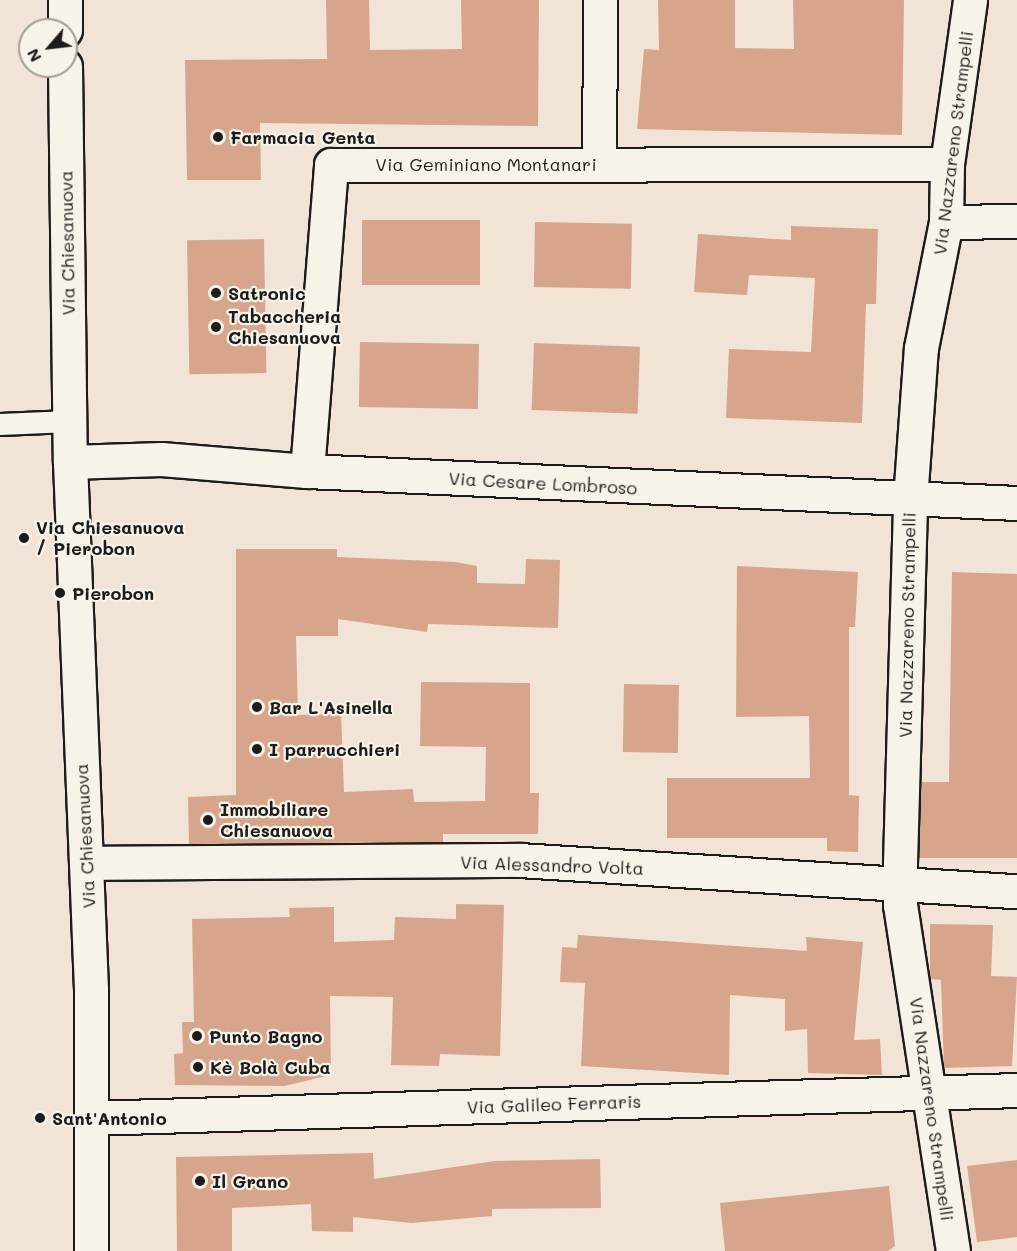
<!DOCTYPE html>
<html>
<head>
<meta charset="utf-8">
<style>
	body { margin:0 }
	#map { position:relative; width:1017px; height:1251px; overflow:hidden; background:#f1e3d5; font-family:Mali,sans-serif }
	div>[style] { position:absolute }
	.building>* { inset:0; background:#d7a58b; transform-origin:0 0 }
	.roads { filter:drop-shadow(2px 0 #1c1c1c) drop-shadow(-2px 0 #1c1c1c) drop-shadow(0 2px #1c1c1c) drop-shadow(0 -2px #1c1c1c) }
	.lane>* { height:21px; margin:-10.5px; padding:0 10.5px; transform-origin:10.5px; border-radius:10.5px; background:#f7f3e8 }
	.street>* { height:33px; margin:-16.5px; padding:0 16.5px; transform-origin:16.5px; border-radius:16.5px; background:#f7f3e8 }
	.primary>* { height:33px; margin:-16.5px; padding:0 16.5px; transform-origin:16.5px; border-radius:16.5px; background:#f7f3e8 }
	.dots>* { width:16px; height:16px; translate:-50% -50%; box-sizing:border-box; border:3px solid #f7f3e8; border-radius:50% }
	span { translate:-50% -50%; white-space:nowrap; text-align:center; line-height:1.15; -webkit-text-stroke:4.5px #f7f3e8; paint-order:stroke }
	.poi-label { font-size:18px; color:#1c1c1c; font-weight:700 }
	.left { translate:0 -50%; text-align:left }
	.street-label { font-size:18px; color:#1c1c1c }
	.north { position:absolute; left:18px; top:18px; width:60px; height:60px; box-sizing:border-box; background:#f7f3e8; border:2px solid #9f9d96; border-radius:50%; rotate:242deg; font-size:16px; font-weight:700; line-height:24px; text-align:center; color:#1c1c1c }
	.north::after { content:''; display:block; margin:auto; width:21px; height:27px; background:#1c1c1c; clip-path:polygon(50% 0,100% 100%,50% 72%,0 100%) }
</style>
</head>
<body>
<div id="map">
	<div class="building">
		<div style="clip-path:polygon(326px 0,369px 0,370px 50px,462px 49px,461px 0,539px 0,538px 126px,260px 123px,261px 180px,187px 180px,185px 60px,327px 59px)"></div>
		<div style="clip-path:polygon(658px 0,735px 0,735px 48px,794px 49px,793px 0,904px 0,902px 135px,637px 129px,644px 49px,659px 50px)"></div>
		<div style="left:362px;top:220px;width:118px;height:65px"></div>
		<div style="left:535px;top:222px;width:97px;height:65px;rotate:1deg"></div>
		<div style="clip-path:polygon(791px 226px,878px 229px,876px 304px,866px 304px,862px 423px,726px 418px,729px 349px,811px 352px,815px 278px,749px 275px,747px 295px,694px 292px,698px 234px,791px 240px)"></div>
		<div style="left:264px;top:239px;width:134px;height:77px;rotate:89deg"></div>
		<div style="left:360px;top:342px;width:119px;height:65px;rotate:1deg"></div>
		<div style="left:534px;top:343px;width:106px;height:67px;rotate:2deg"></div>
		<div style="clip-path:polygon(236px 549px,337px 549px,337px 557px,456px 562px,477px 566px,477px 583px,525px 584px,526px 559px,560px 560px,558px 628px,428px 624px,427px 632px,338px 619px,338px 636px,296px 636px,298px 715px,341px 714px,344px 792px,413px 789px,414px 802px,485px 801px,486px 747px,420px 746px,421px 682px,530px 683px,530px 793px,539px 793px,538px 834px,443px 834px,443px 842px,189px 844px,188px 797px,236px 795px)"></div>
		<div style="clip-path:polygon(737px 566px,858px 572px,855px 627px,849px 627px,849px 795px,859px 796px,858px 852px,827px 851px,827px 838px,667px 838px,667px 778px,810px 778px,809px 716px,736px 717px)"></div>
		<div style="clip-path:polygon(952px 572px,1017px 574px,1017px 858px,919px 858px,921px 782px,949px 782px)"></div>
		<div style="left:624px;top:684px;width:55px;height:68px;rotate:1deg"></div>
		<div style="clip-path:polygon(456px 904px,504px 905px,500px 1056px,440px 1054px,439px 1066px,391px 1065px,393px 997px,330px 996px,331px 1075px,284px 1086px,175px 1085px,174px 1054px,183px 1053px,182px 1022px,194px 1022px,192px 919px,290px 917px,289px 908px,334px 907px,334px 942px,394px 940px,395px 917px,456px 919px)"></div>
		<div style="clip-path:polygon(930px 924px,993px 925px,991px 976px,1017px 977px,1012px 1066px,944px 1068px,941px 980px,930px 979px)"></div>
		<div style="clip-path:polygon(578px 935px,807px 951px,806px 937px,863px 942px,854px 1040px,880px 1039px,882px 1075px,808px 1073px,807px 1029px,785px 1031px,785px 999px,730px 995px,729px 1075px,581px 1066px,585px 983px,560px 982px,562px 947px,577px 948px)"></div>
		<div style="clip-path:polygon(373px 1153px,374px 1179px,495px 1161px,600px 1159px,601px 1208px,492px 1209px,492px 1216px,412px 1223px,353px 1217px,353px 1232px,312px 1231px,311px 1204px,232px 1208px,232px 1251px,177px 1251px,176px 1157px)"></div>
		<div style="clip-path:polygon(1017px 1160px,1017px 1237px,977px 1242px,967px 1166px)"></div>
		<div style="clip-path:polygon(889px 1186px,895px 1246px,888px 1251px,725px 1251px,720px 1203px)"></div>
	</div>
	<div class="roads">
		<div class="lane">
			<div style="left:0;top:424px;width:69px;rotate:-2.5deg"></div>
		</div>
		<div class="street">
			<div style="left:599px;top:163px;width:163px;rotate:-89.6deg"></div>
			<div style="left:946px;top:222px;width:71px;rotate:-0.8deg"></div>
			<div style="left:70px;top:462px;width:91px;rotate:-1.9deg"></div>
			<div style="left:161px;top:459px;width:146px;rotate:4.7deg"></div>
			<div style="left:307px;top:471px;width:711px;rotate:2.58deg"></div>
			<div style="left:307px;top:471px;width:307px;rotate:-85.5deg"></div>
			<div style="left:331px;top:165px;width:616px;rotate:-0.09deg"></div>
			<div style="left:86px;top:863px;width:433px;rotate:-0.4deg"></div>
			<div style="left:519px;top:860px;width:499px;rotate:3.6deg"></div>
			<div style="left:91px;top:1118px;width:926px;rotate:-1.73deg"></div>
			<div style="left:953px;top:1251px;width:350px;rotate:-98.7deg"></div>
			<div style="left:900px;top:905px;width:42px;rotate:-90deg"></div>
			<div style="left:900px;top:863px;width:363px;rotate:-88.4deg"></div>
			<div style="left:910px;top:500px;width:152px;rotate:-85.9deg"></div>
			<div style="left:921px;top:348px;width:128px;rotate:-78.8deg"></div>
			<div style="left:946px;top:222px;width:58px;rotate:-89deg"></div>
			<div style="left:947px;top:164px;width:166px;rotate:-82deg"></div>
		</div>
		<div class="primary">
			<div style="left:65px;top:30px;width:30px;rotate:-90deg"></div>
			<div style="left:65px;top:66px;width:396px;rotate:89.3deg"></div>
			<div style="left:70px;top:462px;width:528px;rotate:87.72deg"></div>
			<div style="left:91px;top:990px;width:261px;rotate:90deg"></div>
		</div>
	</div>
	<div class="dots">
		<div style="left:218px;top:137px;background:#1c1c1c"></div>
		<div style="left:216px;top:293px;background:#1c1c1c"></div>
		<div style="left:216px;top:327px;background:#1c1c1c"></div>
		<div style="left:24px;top:538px;background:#1c1c1c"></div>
		<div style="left:60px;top:593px;background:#1c1c1c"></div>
		<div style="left:257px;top:707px;background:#1c1c1c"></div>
		<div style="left:257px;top:749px;background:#1c1c1c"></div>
		<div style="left:208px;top:820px;background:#1c1c1c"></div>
		<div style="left:197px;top:1036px;background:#1c1c1c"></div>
		<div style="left:198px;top:1067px;background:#1c1c1c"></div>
		<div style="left:40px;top:1118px;background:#1c1c1c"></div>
		<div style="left:200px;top:1181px;background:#1c1c1c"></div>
	</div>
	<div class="poi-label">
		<span class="left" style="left:230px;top:137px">Farmacia Genta</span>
		<span class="left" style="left:228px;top:293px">Satronic</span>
		<span class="left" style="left:228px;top:327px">Tabaccheria<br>Chiesanuova</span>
		<span class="left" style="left:36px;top:538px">Via Chiesanuova<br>/ Pierobon</span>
		<span class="left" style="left:72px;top:593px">Pierobon</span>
		<span class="left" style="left:269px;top:707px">Bar L'Asinella</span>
		<span class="left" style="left:269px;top:749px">I parrucchieri</span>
		<span class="left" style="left:220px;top:820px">Immobiliare<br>Chiesanuova</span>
		<span class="left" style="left:209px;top:1036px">Punto Bagno</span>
		<span class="left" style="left:210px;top:1067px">Kè Bolà Cuba</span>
		<span class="left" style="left:52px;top:1118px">Sant'Antonio</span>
		<span class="left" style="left:212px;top:1181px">Il Grano</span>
	</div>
	<div class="street-label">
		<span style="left:953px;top:143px;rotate:-83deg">Via Nazzareno Strampelli</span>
		<span style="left:486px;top:164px">Via Geminiano Montanari</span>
		<span style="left:67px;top:243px;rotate:-91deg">Via Chiesanuova</span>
		<span style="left:543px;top:483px;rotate:3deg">Via Cesare Lombroso</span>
		<span style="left:907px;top:625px;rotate:-89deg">Via Nazzareno Strampelli</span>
		<span style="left:85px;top:836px;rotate:-93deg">Via Chiesanuova</span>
		<span style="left:552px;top:865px;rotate:2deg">Via Alessandro Volta</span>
		<span style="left:554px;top:1104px;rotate:-2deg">Via Galileo Ferraris</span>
		<span style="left:932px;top:1109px;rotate:82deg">Via Nazzareno Strampelli</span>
	</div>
	<div class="north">N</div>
</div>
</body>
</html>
